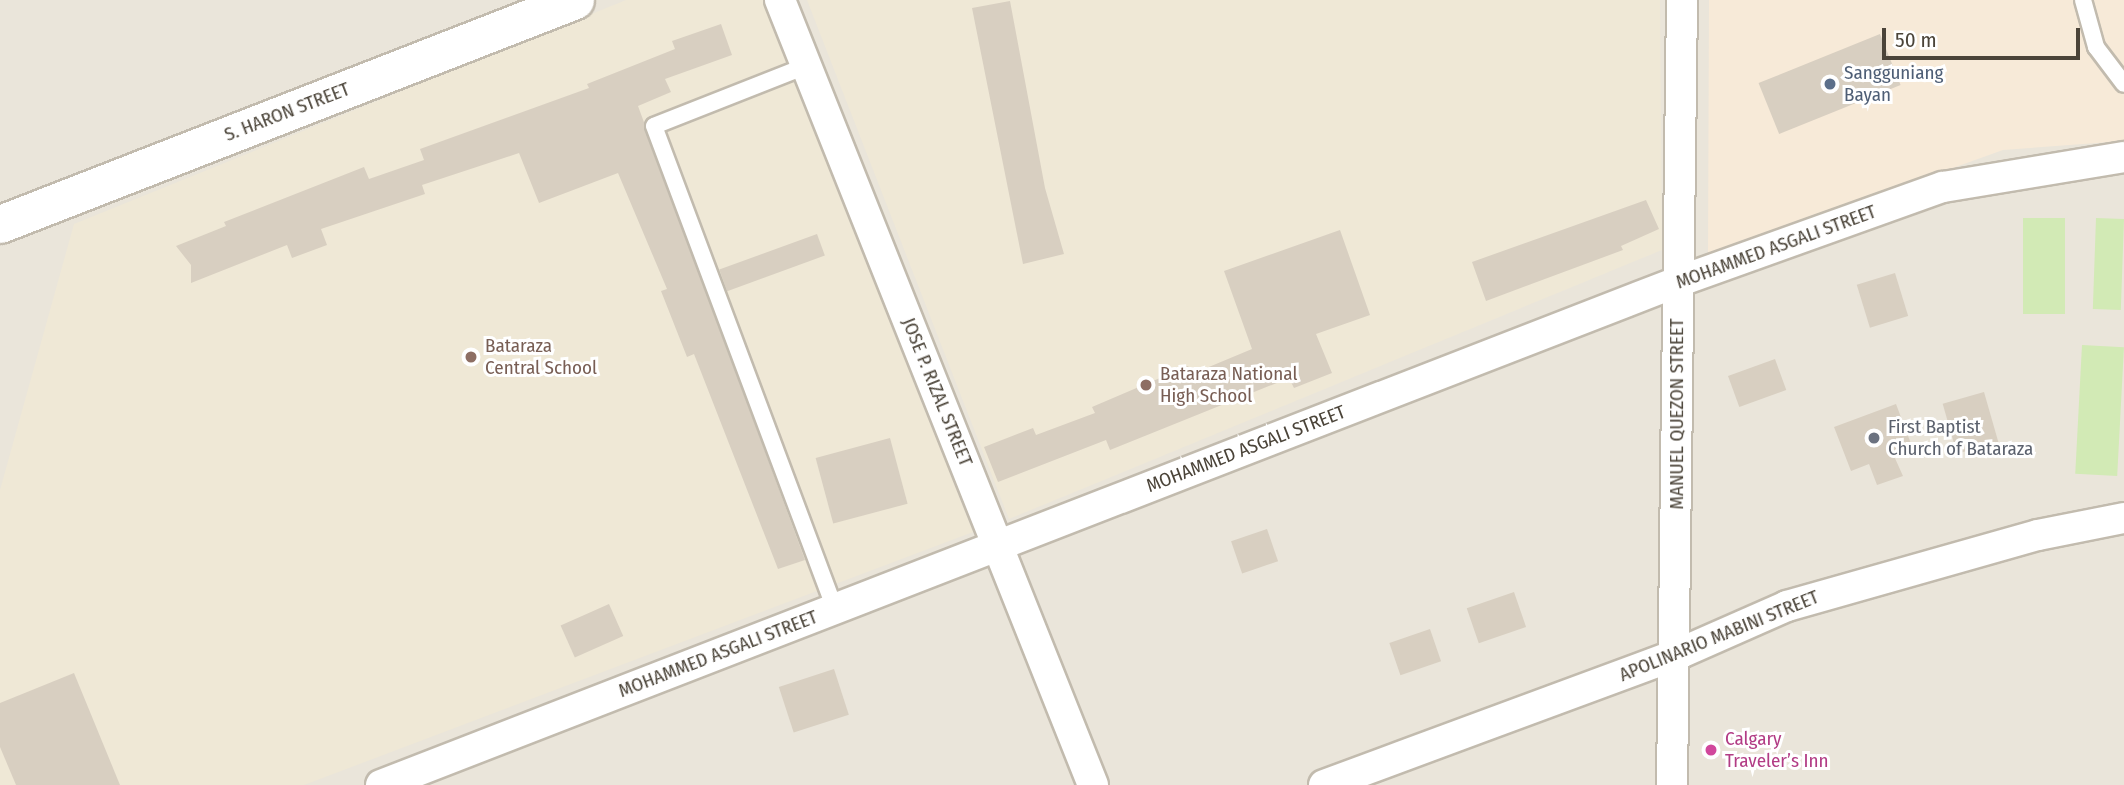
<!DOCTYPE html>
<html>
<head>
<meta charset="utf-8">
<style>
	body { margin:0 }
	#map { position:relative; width:2124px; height:785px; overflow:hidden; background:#f6f3ec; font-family:"Fira Sans Condensed",sans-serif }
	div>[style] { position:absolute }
	.residential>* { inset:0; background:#eae5da; transform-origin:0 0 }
	.commercial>* { inset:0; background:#f7ead8 }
	.education>* { inset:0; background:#efe8d6 }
	.green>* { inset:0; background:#d2eab5; transform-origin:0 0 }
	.building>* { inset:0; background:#d8cfc1; transform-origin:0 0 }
	.roads { filter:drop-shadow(2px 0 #c2bbae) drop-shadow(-2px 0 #c2bbae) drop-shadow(0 2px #c2bbae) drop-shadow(0 -2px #c2bbae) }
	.service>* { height:16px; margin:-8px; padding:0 8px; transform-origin:8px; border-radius:8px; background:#fff }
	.minor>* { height:30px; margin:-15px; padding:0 15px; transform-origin:15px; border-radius:15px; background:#fff }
	.tertiary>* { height:37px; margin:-18.5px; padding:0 18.5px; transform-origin:18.5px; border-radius:18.5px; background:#fff }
	.dots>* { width:19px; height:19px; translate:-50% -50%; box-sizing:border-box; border:4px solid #fff; border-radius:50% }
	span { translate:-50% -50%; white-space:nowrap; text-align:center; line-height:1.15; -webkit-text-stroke:6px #fff; paint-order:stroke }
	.service-label { font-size:19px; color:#4e5e75 }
	.left { translate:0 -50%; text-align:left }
	.street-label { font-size:19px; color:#4b4439 }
	.education-label { font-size:19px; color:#785e54 }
	.worship-label { font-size:19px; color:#5b616d }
	.hotel-label { font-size:19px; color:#b23c85 }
	.scale { position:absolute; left:1882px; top:28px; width:198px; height:32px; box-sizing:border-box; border:4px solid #4b4439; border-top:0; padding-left:9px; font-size:21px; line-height:24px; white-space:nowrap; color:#4b4439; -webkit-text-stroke:5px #fff; paint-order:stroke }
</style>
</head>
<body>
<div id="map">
	<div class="residential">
		<div style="left:0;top:0;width:2124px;height:785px"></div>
	</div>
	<div class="commercial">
		<div style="clip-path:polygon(1709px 0,2124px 0,2124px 141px,2003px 150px,1708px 256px)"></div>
	</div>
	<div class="education">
		<div style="clip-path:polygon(626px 0,765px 0,973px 532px,304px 785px,0 785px,0 490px,74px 224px)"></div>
		<div style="clip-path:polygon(807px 0,1660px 0,1662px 250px,1009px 519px)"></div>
	</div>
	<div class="green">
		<div style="left:2023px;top:218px;width:42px;height:96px"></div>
		<div style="left:2096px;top:218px;width:28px;height:91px;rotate:2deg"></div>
		<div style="left:2082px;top:345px;width:42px;height:129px;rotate:3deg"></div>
	</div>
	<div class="building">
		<div style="clip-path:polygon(1010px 1px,1045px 188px,1064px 254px,1023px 264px,972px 8px)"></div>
		<div style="clip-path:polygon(721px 24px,732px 55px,665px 79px,671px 92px,638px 106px,805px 560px,778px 569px,694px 354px,687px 357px,661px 291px,667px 289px,618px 173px,539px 203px,519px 153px,422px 185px,425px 194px,321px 229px,327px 245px,292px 258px,287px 245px,191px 283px,191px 265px,176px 246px,226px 226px,224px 222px,364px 167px,369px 179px,424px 160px,420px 149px,589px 88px,587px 84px,675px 49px,672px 41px)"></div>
		<div style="left:1880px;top:34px;width:55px;height:131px;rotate:68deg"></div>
		<div style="clip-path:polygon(1646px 200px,1659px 229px,1621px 246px,1623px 250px,1486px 301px,1472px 262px)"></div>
		<div style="clip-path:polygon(1340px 230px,1370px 315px,1316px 334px,1332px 373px,1294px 388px,1289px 378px,1110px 450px,1106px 440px,998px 482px,984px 447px,1033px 428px,1036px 435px,1095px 413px,1092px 407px,1188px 366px,1192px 374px,1252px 349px,1224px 271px)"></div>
		<div style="left:817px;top:234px;width:23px;height:104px;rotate:70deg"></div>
		<div style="left:1895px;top:273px;width:45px;height:40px;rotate:73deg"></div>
		<div style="left:1775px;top:359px;width:33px;height:50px;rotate:70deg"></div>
		<div style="left:1984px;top:392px;width:52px;height:43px;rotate:74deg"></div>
		<div style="clip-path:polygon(1896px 404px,1913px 449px,1894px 456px,1903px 476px,1877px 485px,1869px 464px,1851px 471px,1834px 427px)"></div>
		<div style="left:890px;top:438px;width:68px;height:77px;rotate:75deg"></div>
		<div style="left:1267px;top:529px;width:34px;height:38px;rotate:71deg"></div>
		<div style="left:1514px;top:592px;width:37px;height:50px;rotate:71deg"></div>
		<div style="left:609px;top:604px;width:35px;height:53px;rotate:66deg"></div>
		<div style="left:1430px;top:629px;width:34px;height:43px;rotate:71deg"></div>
		<div style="left:834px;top:669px;width:48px;height:58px;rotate:72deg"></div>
		<div style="clip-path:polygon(74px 673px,120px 785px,16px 785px,0 747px,0 703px)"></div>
	</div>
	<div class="roads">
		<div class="service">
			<div style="left:2083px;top:0;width:49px;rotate:74.5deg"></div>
			<div style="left:2096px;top:47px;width:46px;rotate:52.9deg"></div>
			<div style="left:806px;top:66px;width:163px;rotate:158.5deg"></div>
			<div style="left:654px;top:126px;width:516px;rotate:69.46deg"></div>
		</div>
		<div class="minor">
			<div style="left:780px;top:0;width:845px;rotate:68.26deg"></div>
			<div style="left:381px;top:785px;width:1390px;rotate:-21.21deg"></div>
			<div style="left:1677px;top:282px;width:282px;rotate:-19.7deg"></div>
			<div style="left:1943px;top:187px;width:183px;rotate:-9.4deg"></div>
			<div style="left:1324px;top:785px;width:375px;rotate:-20.3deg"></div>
			<div style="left:1676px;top:655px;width:121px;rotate:-23.8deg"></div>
			<div style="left:1787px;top:606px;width:261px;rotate:-15.8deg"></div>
			<div style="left:2038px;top:535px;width:88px;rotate:-11.2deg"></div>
			<div style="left:1672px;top:785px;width:785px;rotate:-89.27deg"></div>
		</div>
		<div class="tertiary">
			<div style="left:0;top:224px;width:617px;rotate:-21.28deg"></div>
		</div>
	</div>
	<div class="dots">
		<div style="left:1830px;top:84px;background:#5c6f8a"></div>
		<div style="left:471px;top:357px;background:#8d6e63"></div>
		<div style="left:1146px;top:385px;background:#8d6e63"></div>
		<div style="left:1874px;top:438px;background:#6b7280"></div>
		<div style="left:1711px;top:750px;background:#d1479c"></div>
	</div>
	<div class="service-label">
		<span class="left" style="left:1844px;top:84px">Sangguniang<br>Bayan</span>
	</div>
	<div class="street-label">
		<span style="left:287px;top:112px;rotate:-21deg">S. HARON STREET</span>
		<span style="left:1776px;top:247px;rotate:-20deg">MOHAMMED ASGALI STREET</span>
		<span style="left:937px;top:392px;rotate:68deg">JOSE P. RIZAL STREET</span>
		<span style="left:1677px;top:414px;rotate:-90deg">MANUEL QUEZON STREET</span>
		<span style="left:1246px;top:449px;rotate:-21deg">MOHAMMED ASGALI STREET</span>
		<span style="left:1719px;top:636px;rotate:-22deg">APOLINARIO MABINI STREET</span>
		<span style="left:718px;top:654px;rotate:-21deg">MOHAMMED ASGALI STREET</span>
	</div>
	<div class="education-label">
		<span class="left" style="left:485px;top:357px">Bataraza<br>Central School</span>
		<span class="left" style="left:1160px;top:385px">Bataraza National<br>High School</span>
	</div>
	<div class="worship-label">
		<span class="left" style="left:1888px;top:438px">First Baptist<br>Church of Bataraza</span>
	</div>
	<div class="hotel-label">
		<span class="left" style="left:1725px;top:750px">Calgary<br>Traveler’s Inn</span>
	</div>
	<div class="scale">50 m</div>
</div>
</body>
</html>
